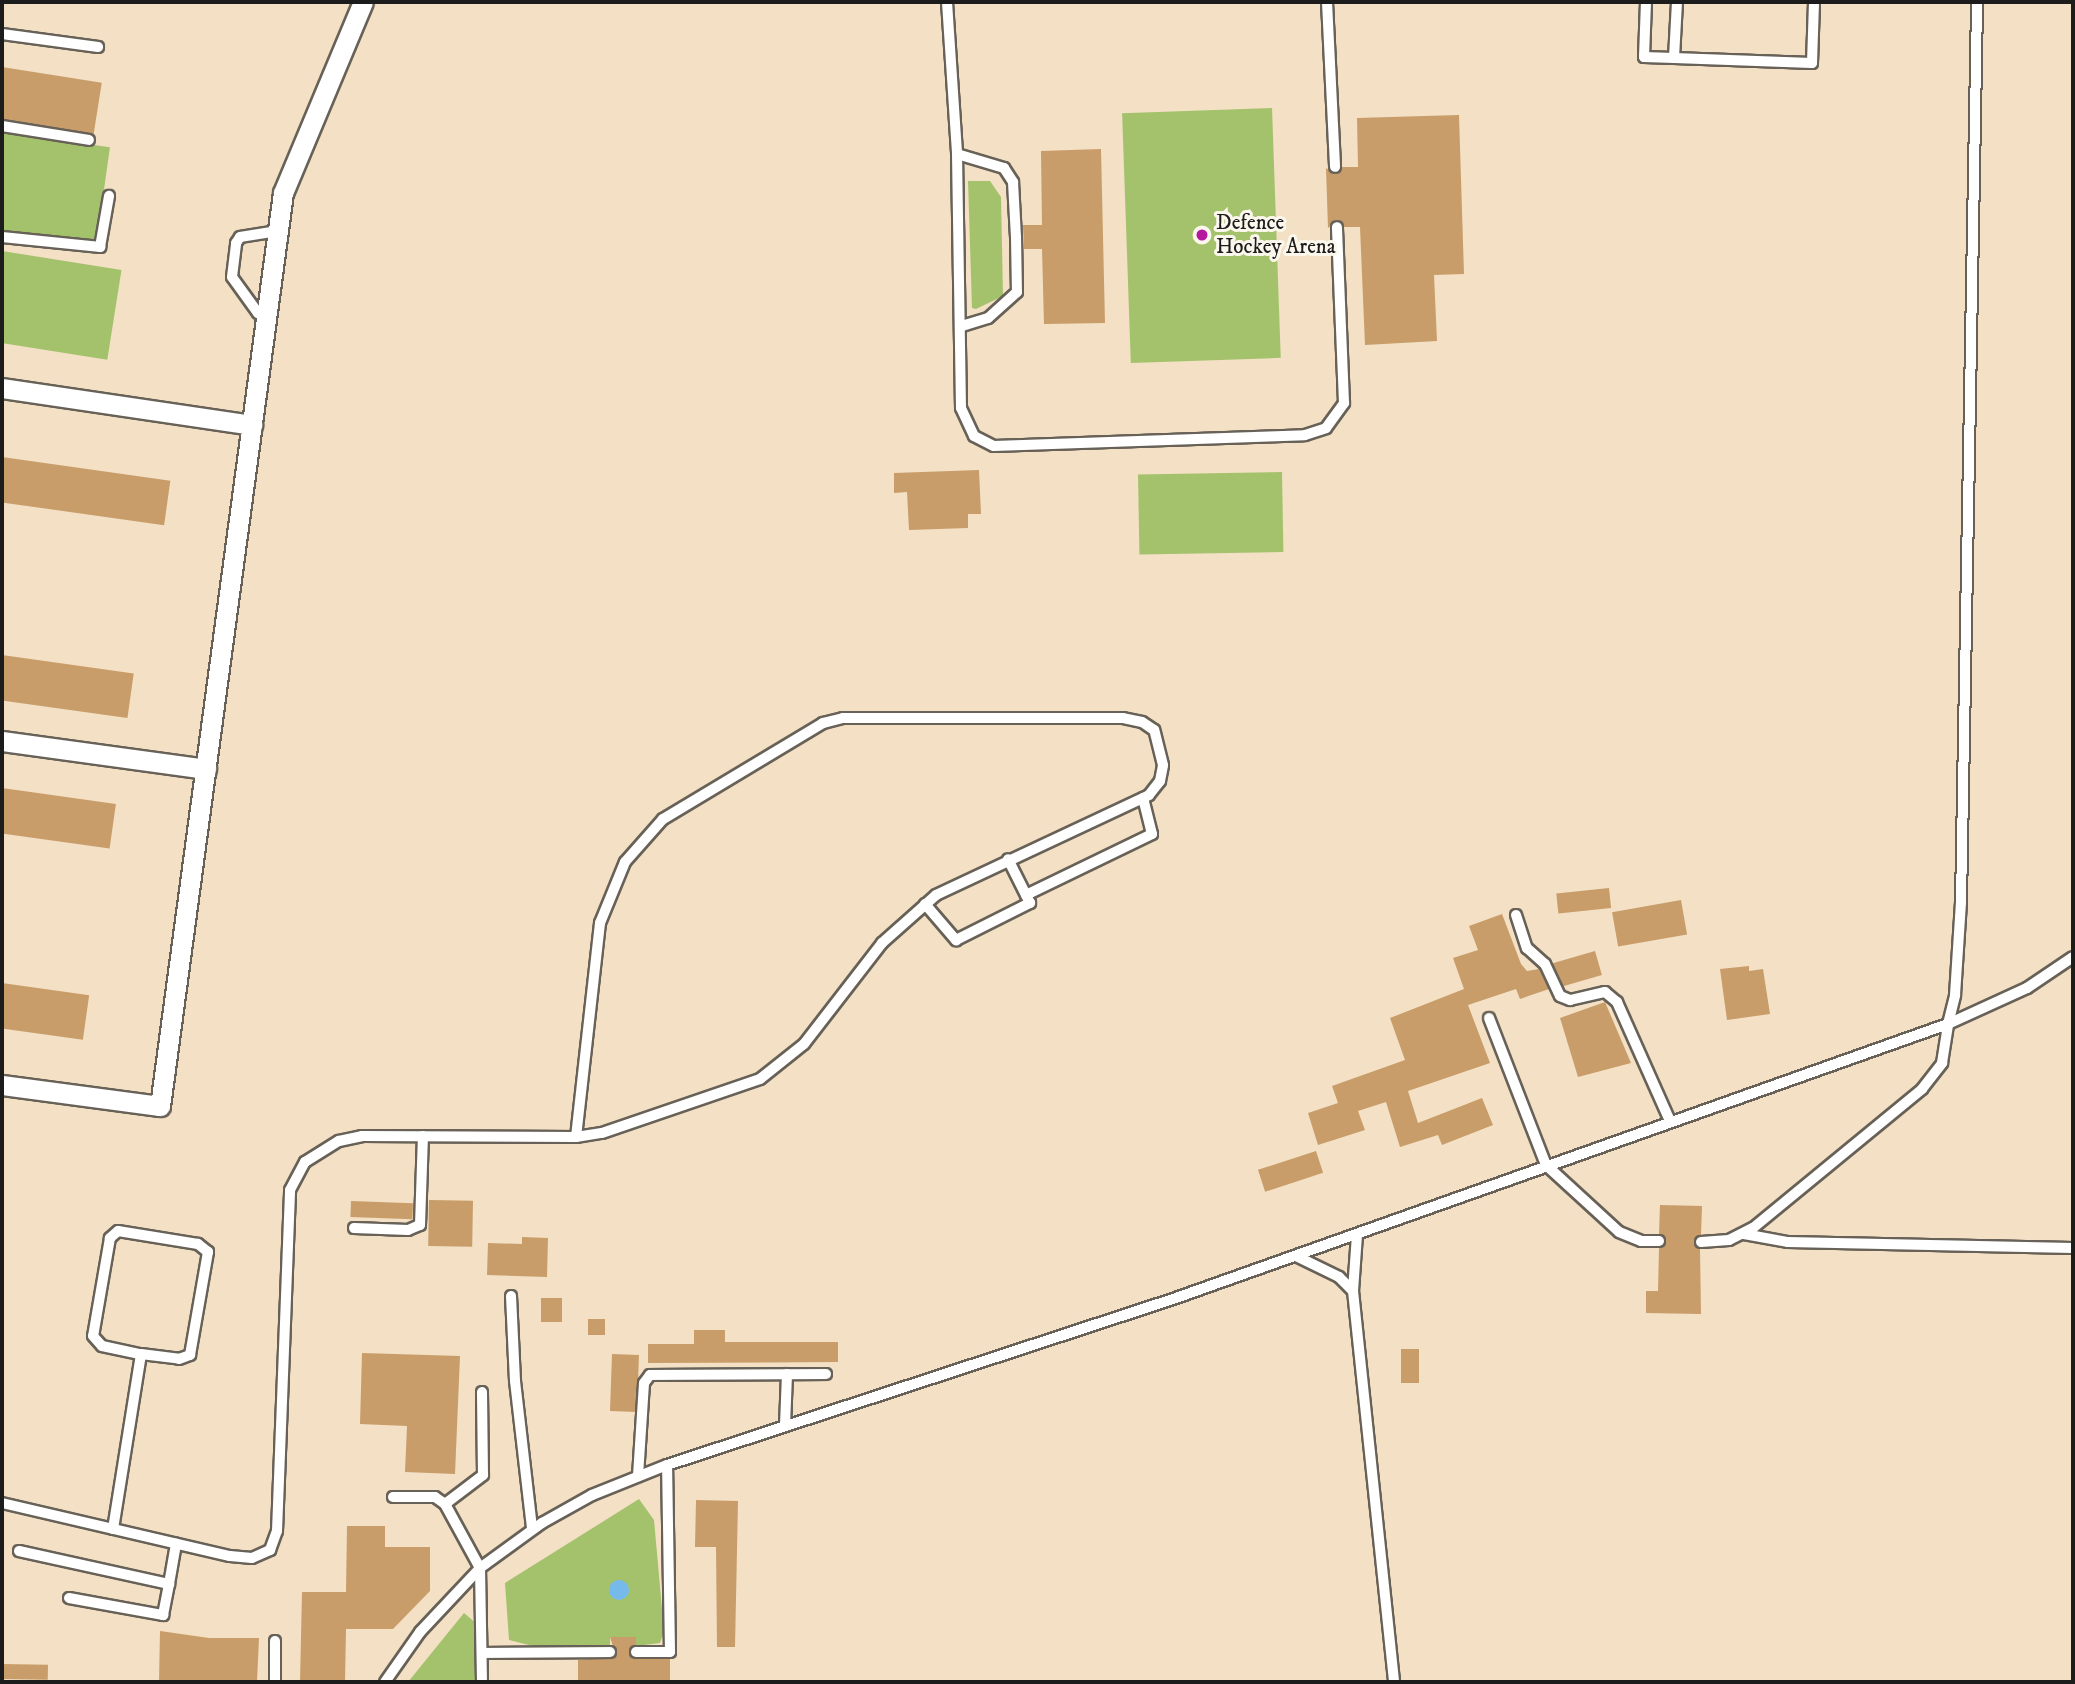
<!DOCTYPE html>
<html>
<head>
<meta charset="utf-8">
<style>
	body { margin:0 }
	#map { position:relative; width:2075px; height:1684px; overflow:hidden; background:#f3e0c5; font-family:"IM FELL DW Pica",serif }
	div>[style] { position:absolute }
	.green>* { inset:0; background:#a3c26b; transform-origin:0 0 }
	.water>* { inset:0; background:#76baec }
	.round { border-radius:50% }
	.building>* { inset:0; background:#c89d69; transform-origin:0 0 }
	.roads { filter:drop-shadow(2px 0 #676157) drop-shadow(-2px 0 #676157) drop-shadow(0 2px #676157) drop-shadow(0 -2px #676157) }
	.lane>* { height:10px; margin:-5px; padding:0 5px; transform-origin:5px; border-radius:5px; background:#fff }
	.street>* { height:19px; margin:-9.5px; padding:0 9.5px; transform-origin:9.5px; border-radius:9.5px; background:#fff }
	.dots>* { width:19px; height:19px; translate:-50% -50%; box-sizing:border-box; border:4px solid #fbf7ec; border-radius:50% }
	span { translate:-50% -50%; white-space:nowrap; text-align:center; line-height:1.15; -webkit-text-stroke:6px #fbf7ec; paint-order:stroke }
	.poi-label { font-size:21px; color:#1c1c1c }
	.left { translate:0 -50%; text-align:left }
	.frame { position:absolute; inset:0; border:4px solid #1c1c1c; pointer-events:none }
</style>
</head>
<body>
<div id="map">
	<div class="green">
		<div style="left:1272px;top:108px;width:250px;height:150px;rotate:88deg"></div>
		<div style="left:2px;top:132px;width:109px;height:97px;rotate:8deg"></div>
		<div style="clip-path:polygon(968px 181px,990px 181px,1001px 197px,1003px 296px,976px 309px,972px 308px)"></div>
		<div style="left:2px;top:251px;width:121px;height:91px;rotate:9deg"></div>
		<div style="left:1282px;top:472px;width:80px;height:144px;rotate:89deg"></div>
		<div style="clip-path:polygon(639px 1499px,654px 1520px,664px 1631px,660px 1643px,636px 1646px,636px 1637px,610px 1637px,610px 1649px,537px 1647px,509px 1640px,505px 1583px)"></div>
		<div style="clip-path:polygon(464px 1613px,477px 1624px,479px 1682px,408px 1682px)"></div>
	</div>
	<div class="water">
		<div class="round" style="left:609px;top:1580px;width:20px;height:20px"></div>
	</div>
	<div class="building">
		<div style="left:2px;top:67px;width:101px;height:52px;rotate:9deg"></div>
		<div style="clip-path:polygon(1459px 115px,1464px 274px,1434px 275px,1437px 341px,1365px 345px,1360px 227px,1344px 227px,1337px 220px,1328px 228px,1326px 168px,1335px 174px,1342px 167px,1358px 167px,1357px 118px)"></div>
		<div style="clip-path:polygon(1101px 149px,1105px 323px,1044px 324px,1042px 249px,1024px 249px,1023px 225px,1042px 225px,1041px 151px)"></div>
		<div style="left:2px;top:457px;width:170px;height:45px;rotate:8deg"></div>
		<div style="clip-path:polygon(979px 470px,981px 514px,968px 514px,968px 528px,909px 530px,907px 492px,894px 493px,894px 473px)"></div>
		<div style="left:2px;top:655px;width:133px;height:45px;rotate:8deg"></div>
		<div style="left:2px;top:788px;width:115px;height:45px;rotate:8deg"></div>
		<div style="left:1609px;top:888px;width:20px;height:53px;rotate:84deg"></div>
		<div style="left:1681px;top:900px;width:35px;height:70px;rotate:80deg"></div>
		<div style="clip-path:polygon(1502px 914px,1521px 964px,1527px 971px,1539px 969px,1549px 989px,1520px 999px,1516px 989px,1468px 1005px,1490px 1063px,1408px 1091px,1418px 1123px,1482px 1098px,1493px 1125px,1442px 1145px,1438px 1135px,1400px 1147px,1386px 1102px,1358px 1111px,1365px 1130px,1318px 1145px,1308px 1113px,1338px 1103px,1332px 1086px,1405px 1060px,1390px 1018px,1464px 989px,1453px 958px,1478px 950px,1469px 926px)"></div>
		<div style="left:1595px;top:951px;width:25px;height:44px;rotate:74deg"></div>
		<div style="clip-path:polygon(1749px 966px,1749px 971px,1763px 969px,1770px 1014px,1727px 1020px,1720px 969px)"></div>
		<div style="left:2px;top:983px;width:88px;height:45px;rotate:8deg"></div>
		<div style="clip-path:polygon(1605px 1002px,1631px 1063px,1578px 1077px,1560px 1018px)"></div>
		<div style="left:1316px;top:1151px;width:23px;height:61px;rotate:72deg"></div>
		<div style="left:429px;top:1200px;width:44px;height:46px;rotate:1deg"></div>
		<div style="left:351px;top:1201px;width:62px;height:16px;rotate:2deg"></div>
		<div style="clip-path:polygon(1660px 1205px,1702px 1206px,1701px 1235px,1694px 1242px,1700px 1249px,1701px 1314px,1646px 1313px,1646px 1291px,1658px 1291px,1659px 1248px,1666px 1242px,1659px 1234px)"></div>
		<div style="clip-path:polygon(522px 1237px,548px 1238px,547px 1277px,487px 1275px,488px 1243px,522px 1244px)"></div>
		<div style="left:541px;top:1298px;width:21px;height:24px"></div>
		<div style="left:588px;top:1319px;width:17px;height:16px"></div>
		<div style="clip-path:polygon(694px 1330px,725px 1330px,725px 1342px,838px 1342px,838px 1362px,648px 1363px,648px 1344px,694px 1344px)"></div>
		<div style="left:1401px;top:1349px;width:18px;height:34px"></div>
		<div style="clip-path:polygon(362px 1353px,460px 1356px,455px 1474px,405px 1472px,407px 1426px,360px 1424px)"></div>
		<div style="left:612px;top:1354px;width:27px;height:57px;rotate:2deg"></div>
		<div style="clip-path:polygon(696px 1500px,738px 1501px,735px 1647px,717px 1647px,716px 1547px,695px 1547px)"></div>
		<div style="clip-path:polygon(347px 1526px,385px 1526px,385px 1547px,430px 1547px,430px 1591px,393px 1629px,346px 1629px,345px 1682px,300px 1682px,302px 1592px,346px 1592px)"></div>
		<div style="clip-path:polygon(160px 1631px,209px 1638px,259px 1638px,257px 1682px,159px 1682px)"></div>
		<div style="clip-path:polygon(610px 1637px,636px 1637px,636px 1645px,629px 1651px,633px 1659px,670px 1659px,670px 1682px,578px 1682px,578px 1660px,616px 1656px)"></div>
		<div style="left:2px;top:1664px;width:46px;height:15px;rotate:1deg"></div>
	</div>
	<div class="roads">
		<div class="lane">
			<div style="left:947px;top:2px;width:152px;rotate:86.2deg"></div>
			<div style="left:957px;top:154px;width:254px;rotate:89.1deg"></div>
			<div style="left:961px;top:408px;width:31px;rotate:65deg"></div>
			<div style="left:974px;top:436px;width:22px;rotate:27deg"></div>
			<div style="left:994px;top:446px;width:311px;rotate:-2deg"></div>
			<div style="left:1305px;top:435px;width:22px;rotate:-18deg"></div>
			<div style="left:1326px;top:428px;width:31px;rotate:-54deg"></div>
			<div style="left:1344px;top:403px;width:176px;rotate:-92.3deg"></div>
			<div style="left:1327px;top:2px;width:165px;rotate:87.2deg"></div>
			<div style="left:1646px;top:2px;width:55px;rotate:92.1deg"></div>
			<div style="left:1644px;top:57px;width:30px;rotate:2deg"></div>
			<div style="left:1677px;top:2px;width:56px;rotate:93.1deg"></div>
			<div style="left:1674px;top:58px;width:138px;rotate:2.1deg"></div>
			<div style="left:1812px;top:63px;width:61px;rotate:-88.1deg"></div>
			<div style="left:2px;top:34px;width:97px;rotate:7.7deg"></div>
			<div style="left:2px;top:126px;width:88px;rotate:9.1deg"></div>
			<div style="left:957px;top:154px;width:49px;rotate:16.6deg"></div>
			<div style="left:1004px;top:168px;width:17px;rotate:57deg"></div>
			<div style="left:1013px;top:182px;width:55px;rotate:86.9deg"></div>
			<div style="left:1016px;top:237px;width:55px;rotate:89deg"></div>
			<div style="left:1017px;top:292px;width:39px;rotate:138deg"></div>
			<div style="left:988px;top:318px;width:27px;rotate:163deg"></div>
			<div style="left:2px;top:237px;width:99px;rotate:5.8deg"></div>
			<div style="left:100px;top:247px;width:52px;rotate:-80deg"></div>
			<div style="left:267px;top:314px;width:9px;rotate:-174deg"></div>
			<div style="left:258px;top:313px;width:44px;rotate:-125.8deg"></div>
			<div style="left:232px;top:277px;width:34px;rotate:-83deg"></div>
			<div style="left:236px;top:243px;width:7px;rotate:-56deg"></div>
			<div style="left:240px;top:237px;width:38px;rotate:-9deg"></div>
			<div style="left:1026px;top:895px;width:140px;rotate:-25.8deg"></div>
			<div style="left:1152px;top:834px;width:37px;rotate:-104deg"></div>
			<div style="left:925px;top:904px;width:48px;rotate:49.3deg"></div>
			<div style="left:956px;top:940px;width:83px;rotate:-26.6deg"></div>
			<div style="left:1030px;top:903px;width:49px;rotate:-116.6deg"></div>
			<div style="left:1516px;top:915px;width:35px;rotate:72deg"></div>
			<div style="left:1527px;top:948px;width:24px;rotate:42deg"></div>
			<div style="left:1545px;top:964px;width:35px;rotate:65deg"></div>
			<div style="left:1560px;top:996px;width:11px;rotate:22deg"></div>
			<div style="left:1570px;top:1000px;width:36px;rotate:-13deg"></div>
			<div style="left:1605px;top:992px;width:16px;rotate:40deg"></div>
			<div style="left:1617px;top:1002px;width:130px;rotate:66deg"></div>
			<div style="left:1489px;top:1018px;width:158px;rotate:68.8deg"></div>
			<div style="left:1546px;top:1165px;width:99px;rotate:42.5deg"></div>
			<div style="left:1619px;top:1232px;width:24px;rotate:22deg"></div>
			<div style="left:1641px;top:1241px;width:18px"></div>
			<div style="left:354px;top:1228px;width:54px;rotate:2.1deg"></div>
			<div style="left:408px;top:1230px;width:13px;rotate:-23deg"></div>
			<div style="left:420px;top:1225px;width:89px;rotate:-88.1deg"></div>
			<div style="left:1744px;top:1234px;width:45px;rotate:10.3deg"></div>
			<div style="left:1788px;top:1242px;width:285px;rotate:1.2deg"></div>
			<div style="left:1357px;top:1235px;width:56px;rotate:94.1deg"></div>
			<div style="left:1353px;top:1291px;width:393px;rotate:84deg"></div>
			<div style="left:1701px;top:1242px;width:28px;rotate:-4deg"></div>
			<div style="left:1729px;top:1240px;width:27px;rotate:-27deg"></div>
			<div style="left:1753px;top:1228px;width:219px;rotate:-39.4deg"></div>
			<div style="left:1922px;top:1089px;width:33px;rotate:-52deg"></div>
			<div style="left:1942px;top:1063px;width:39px;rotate:-81deg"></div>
			<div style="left:1948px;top:1024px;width:87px;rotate:-24.5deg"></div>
			<div style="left:2027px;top:988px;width:55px;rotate:-34deg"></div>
			<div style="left:1296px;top:1256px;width:48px;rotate:26deg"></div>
			<div style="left:1339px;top:1277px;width:20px;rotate:45deg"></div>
			<div style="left:511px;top:1296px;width:85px;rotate:87.3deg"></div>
			<div style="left:515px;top:1381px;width:149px;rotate:83.4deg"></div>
			<div style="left:785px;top:1426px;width:52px;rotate:-87.8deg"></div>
			<div style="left:638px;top:1476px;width:93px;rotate:-86.3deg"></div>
			<div style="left:644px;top:1383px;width:10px;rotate:-53deg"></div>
			<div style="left:650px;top:1375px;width:176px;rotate:-0.3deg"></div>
			<div style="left:393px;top:1497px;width:42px"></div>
			<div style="left:435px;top:1497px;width:12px;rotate:35deg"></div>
			<div style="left:445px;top:1504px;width:73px;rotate:61.3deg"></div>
			<div style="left:480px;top:1568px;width:114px;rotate:89deg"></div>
			<div style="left:2px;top:1503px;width:234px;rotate:13.1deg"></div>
			<div style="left:230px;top:1556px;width:22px;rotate:5deg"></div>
			<div style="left:252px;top:1558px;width:20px;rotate:-24deg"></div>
			<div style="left:270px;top:1550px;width:20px;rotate:-70deg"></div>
			<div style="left:277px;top:1531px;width:341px;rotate:-87.8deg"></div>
			<div style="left:290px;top:1190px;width:32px;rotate:-62deg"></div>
			<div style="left:305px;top:1162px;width:40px;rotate:-32deg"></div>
			<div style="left:339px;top:1141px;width:24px;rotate:-12deg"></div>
			<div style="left:362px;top:1136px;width:214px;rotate:0.3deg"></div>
			<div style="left:576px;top:1137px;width:26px;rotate:-9deg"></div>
			<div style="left:602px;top:1133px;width:167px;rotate:-18.9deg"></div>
			<div style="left:760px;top:1079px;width:56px;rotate:-38.5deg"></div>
			<div style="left:804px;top:1044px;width:128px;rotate:-52.3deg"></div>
			<div style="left:882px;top:943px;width:72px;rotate:-41.6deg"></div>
			<div style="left:936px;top:895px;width:235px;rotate:-25.1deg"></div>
			<div style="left:1149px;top:795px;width:18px;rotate:-52deg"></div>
			<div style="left:1160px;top:781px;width:16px;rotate:-79deg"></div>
			<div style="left:1163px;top:765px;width:36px;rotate:-104deg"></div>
			<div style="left:1154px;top:730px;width:14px;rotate:-146deg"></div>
			<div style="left:1142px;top:722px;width:19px;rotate:-168deg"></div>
			<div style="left:1123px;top:718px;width:280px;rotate:180deg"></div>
			<div style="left:843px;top:718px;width:21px;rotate:166deg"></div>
			<div style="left:823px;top:723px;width:187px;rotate:149deg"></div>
			<div style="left:663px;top:819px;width:57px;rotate:131.5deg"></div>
			<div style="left:625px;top:862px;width:66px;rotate:112.3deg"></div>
			<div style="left:600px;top:923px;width:215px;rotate:96.4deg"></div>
			<div style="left:445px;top:1504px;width:48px;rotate:-37.3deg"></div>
			<div style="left:483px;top:1475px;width:83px;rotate:-90.7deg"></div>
			<div style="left:113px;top:1529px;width:177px;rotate:-80.9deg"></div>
			<div style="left:141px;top:1354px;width:38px;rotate:7deg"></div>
			<div style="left:179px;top:1359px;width:12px;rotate:-20deg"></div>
			<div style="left:190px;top:1355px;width:105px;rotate:-80.1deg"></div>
			<div style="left:208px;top:1252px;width:13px;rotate:-141deg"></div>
			<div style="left:198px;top:1244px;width:81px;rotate:-170.8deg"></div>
			<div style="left:118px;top:1231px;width:11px;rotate:139deg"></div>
			<div style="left:110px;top:1238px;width:99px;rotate:99.8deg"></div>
			<div style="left:93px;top:1336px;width:13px;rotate:48deg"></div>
			<div style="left:102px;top:1346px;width:40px;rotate:12deg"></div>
			<div style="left:19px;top:1551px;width:154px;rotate:12.4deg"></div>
			<div style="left:169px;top:1584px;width:41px;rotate:-80.1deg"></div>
			<div style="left:69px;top:1598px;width:96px;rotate:10.3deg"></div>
			<div style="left:163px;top:1615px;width:32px;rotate:-79deg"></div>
			<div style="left:636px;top:1652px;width:34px"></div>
			<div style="left:670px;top:1652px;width:187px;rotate:-90.9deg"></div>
			<div style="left:482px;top:1653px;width:128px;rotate:-0.4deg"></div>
			<div style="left:275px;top:1682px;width:41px;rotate:-90deg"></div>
			<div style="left:385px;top:1682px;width:61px;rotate:-55deg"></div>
			<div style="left:420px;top:1632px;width:88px;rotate:-46.8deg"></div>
			<div style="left:480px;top:1568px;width:77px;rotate:-36deg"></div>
			<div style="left:542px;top:1523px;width:57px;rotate:-29.2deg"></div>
			<div style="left:592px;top:1495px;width:81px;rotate:-21.8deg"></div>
			<div style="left:667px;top:1465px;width:533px;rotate:-18.16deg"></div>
			<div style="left:1173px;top:1299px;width:822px;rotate:-19.54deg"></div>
			<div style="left:1948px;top:1024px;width:30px;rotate:-76deg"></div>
			<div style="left:1955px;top:995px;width:92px;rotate:-86.3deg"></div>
			<div style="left:1961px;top:903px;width:901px;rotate:-88.98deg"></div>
		</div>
		<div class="street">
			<div style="left:2px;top:388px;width:253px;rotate:8.4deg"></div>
			<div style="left:2px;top:741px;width:206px;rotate:7.8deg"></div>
			<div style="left:2px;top:1085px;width:159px;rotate:7.6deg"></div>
			<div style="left:160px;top:1106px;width:921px;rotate:-82.33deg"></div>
			<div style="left:283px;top:193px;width:207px;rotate:-67.3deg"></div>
		</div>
	</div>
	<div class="dots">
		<div style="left:1202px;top:235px;background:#b5179e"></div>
	</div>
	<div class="poi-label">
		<span class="left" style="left:1216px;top:235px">Defence<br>Hockey Arena</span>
	</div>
	<div class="frame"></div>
</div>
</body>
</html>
